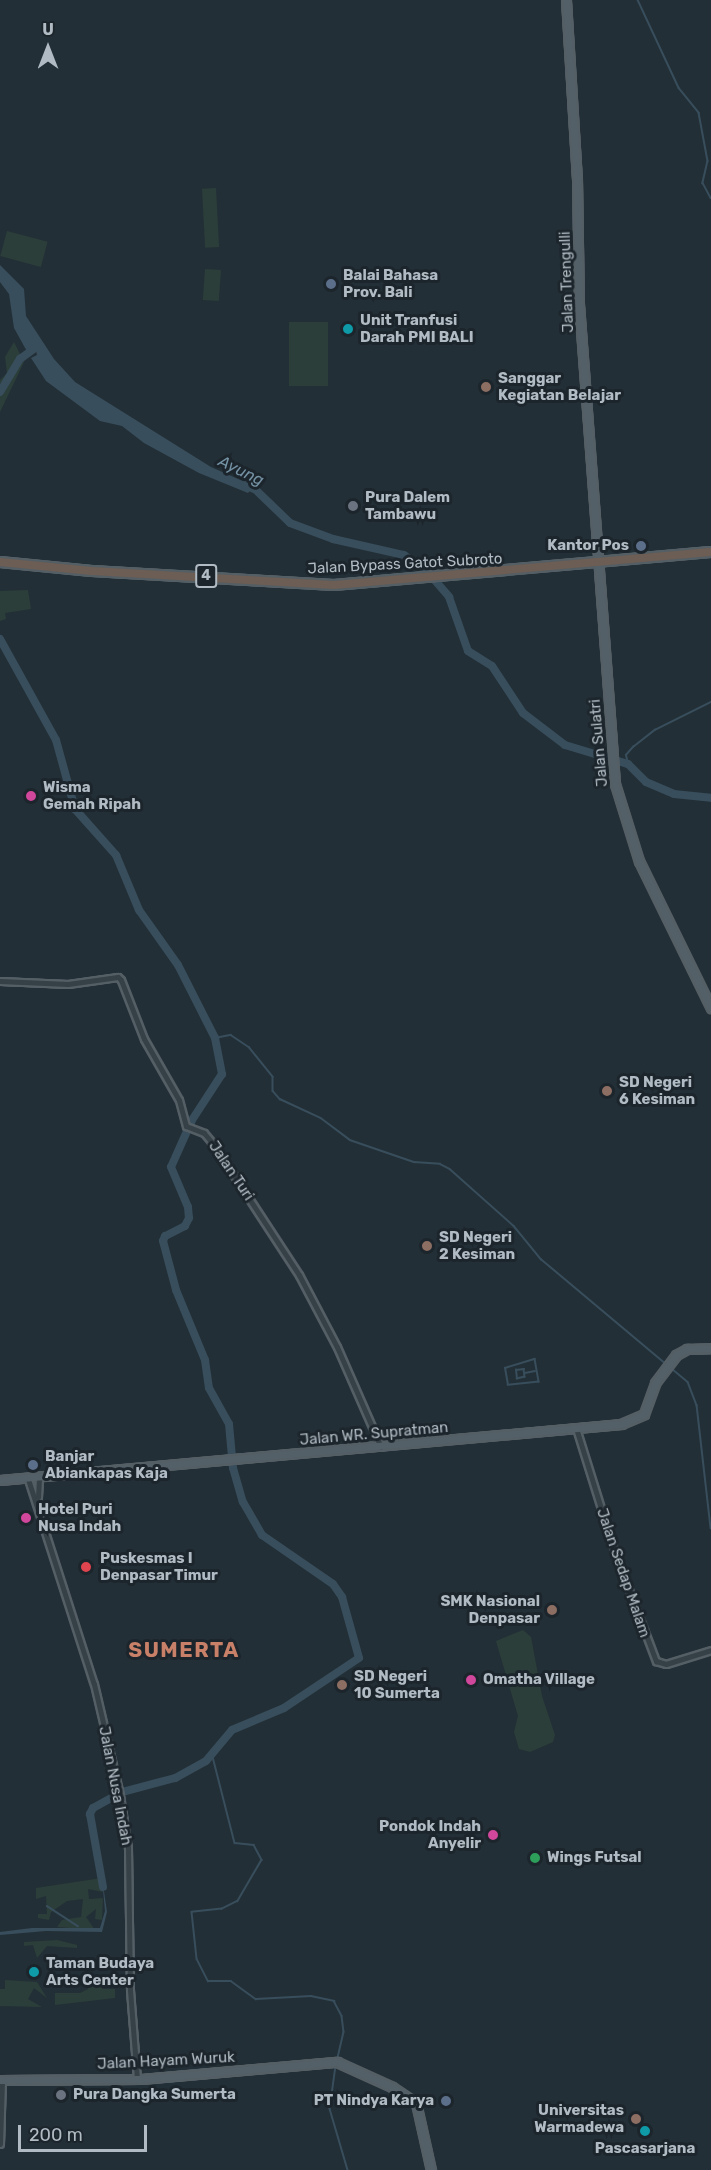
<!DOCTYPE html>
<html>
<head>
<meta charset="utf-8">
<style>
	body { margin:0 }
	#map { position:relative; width:711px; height:2170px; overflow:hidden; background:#232f36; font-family:Rubik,sans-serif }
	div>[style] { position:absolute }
	.green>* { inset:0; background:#2b3e3a; transform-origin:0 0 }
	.water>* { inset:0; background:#384e5c }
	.stream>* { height:1.5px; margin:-0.75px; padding:0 0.75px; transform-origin:0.75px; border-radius:0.75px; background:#384e5c }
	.river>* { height:8px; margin:-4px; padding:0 4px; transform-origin:4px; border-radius:4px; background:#384e5c }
	.roads { filter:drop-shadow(2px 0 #545e65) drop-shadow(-2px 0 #545e65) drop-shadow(0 2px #545e65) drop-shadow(0 -2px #545e65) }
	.minor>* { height:5px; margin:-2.5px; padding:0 2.5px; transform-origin:2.5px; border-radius:2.5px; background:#364047 }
	.major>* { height:7px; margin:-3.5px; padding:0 3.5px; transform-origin:3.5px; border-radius:3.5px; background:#546067 }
	.highway>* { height:8px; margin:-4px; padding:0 4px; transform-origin:4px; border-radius:4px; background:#6c5e54 }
	.dots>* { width:16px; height:16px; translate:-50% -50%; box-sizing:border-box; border:3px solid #1c252c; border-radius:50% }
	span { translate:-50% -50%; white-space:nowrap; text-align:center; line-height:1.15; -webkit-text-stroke:6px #1c252c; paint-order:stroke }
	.shield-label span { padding:2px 4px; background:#1c252c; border:2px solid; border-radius:4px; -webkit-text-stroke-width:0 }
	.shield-label { font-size:14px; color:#b1bbc3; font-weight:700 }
	.poi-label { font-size:15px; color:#b1bbc3; font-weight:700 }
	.left { translate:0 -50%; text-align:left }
	.right { translate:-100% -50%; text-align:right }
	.street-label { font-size:15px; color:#b1bbc3 }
	.water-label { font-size:16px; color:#7492a4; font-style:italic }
	.district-label { font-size:21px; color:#c88068; font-weight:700; letter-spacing:1.5px }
	.north { position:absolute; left:18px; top:18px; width:60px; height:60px; -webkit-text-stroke:4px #1c252c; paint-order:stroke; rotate:0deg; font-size:16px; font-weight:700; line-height:24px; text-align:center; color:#b1bbc3 }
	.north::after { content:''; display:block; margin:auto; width:21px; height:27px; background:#b1bbc3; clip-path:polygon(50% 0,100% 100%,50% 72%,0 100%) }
	.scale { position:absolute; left:18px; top:2125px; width:129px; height:27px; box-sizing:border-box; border:3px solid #b1bbc3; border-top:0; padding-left:8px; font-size:18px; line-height:21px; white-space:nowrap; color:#b1bbc3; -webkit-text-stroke:4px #1c252c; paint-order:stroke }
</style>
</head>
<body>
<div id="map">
	<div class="green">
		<div style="left:216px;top:188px;width:59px;height:14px;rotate:87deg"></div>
		<div style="left:7px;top:231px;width:42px;height:26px;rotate:15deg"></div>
		<div style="left:205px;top:269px;width:16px;height:31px;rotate:4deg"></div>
		<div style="left:289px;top:322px;width:39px;height:64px"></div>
		<div style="clip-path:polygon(14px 342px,24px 362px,0 412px,0 380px,7px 373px,5px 357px)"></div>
		<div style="clip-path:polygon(28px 590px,31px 609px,5px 613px,6px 619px,0 621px,0 591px)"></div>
		<div style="clip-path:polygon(523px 1630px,531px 1637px,542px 1696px,555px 1735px,553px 1742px,530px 1752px,519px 1749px,514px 1732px,518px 1716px,496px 1641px)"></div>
		<div style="clip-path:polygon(102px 1878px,103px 1892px,88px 1889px,89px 1899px,103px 1898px,102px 1920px,95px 1919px,96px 1909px,86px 1917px,95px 1930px,57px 1927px,62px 1920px,81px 1917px,83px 1899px,67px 1901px,51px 1912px,49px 1920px,38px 1918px,38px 1914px,47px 1914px,46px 1896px,36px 1899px,36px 1888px)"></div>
		<div style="clip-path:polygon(57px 1940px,77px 1945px,77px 1948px,47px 1946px,37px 1958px,33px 1945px,24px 1946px,24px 1942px)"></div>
		<div style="clip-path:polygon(88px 1979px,102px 1979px,102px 1989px,115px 1989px,115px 1998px,55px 2005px,55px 1993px,80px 1993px,88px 1989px)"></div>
		<div style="clip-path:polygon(5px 1980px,37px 1982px,47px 1998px,34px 1988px,28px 1999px,42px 2007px,0 2006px,0 1989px,5px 1989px)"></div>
	</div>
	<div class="water">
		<div style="clip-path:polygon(0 265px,24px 289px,26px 316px,54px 359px,75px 382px,211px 467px,254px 486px,248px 493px,199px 473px,144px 443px,122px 426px,100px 421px,46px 381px,31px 358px,37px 355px,36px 351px,29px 355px,14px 328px,9px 294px,0 282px)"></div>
		<div style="clip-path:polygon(102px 1878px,107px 1912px,102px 1932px,46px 1931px,0 1935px,0 1932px,32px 1928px,100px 1928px,105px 1911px)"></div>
	</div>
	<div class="stream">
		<div style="left:638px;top:0;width:97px;rotate:65deg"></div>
		<div style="left:679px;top:88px;width:32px;rotate:51deg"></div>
		<div style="left:699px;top:113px;width:49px;rotate:79.4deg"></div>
		<div style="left:708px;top:161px;width:23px;rotate:103deg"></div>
		<div style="left:703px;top:183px;width:17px;rotate:62deg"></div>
		<div style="left:628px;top:764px;width:9px;rotate:-103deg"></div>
		<div style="left:626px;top:755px;width:11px;rotate:-49deg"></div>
		<div style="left:633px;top:747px;width:28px;rotate:-38deg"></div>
		<div style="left:655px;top:730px;width:63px;rotate:-26.6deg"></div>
		<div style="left:215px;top:1038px;width:16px;rotate:-11deg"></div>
		<div style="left:231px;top:1035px;width:22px;rotate:34deg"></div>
		<div style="left:249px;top:1047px;width:38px;rotate:51deg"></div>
		<div style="left:273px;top:1077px;width:14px;rotate:90deg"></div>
		<div style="left:273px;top:1091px;width:11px;rotate:49deg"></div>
		<div style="left:280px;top:1099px;width:45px;rotate:24.9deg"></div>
		<div style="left:321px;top:1118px;width:36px;rotate:37deg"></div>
		<div style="left:350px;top:1140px;width:68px;rotate:19deg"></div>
		<div style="left:414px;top:1162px;width:26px;rotate:4deg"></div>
		<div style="left:440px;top:1164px;width:11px;rotate:27deg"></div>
		<div style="left:450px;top:1169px;width:86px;rotate:41.7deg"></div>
		<div style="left:514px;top:1226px;width:43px;rotate:50.7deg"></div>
		<div style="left:541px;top:1259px;width:163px;rotate:40deg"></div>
		<div style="left:535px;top:1359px;width:23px;rotate:80deg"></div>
		<div style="left:539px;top:1382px;width:31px;rotate:174deg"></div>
		<div style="left:508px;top:1385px;width:17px;rotate:-100deg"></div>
		<div style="left:505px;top:1368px;width:31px;rotate:-17deg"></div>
		<div style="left:670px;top:1367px;width:23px;rotate:40deg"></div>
		<div style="left:688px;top:1382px;width:25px;rotate:69deg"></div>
		<div style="left:697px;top:1405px;width:124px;rotate:83.5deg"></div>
		<div style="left:524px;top:1369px;width:8px;rotate:83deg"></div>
		<div style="left:525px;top:1377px;width:8px;rotate:166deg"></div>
		<div style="left:517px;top:1379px;width:9px;rotate:-96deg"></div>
		<div style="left:516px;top:1370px;width:8px;rotate:-7deg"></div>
		<div style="left:525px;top:1373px;width:10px;rotate:-11deg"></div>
		<div style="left:212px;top:1753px;width:93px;rotate:75.7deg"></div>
		<div style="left:235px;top:1843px;width:19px;rotate:6deg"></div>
		<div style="left:254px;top:1845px;width:17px;rotate:62deg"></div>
		<div style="left:262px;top:1860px;width:48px;rotate:120.3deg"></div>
		<div style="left:238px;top:1901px;width:18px;rotate:153deg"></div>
		<div style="left:222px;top:1909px;width:30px;rotate:174deg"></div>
		<div style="left:192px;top:1912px;width:47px;rotate:83.9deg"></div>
		<div style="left:197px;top:1959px;width:25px;rotate:63deg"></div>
		<div style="left:208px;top:1981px;width:23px"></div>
		<div style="left:231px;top:1981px;width:31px;rotate:36deg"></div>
		<div style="left:256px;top:1999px;width:55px;rotate:-3.1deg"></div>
		<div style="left:311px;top:1996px;width:24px;rotate:12deg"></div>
		<div style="left:334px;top:2001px;width:17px;rotate:62deg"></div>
		<div style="left:342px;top:2016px;width:16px;rotate:83deg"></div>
		<div style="left:344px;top:2032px;width:28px;rotate:103deg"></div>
		<div style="left:47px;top:1906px;width:37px;rotate:33deg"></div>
		<div style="left:336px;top:2066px;width:43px;rotate:97.9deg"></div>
		<div style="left:330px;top:2109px;width:64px;rotate:73.6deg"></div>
	</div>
	<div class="river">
		<div style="left:0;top:392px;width:39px;rotate:-59deg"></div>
		<div style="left:20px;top:359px;width:19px;rotate:-36deg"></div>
		<div style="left:245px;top:485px;width:12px;rotate:24deg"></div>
		<div style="left:256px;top:490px;width:47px;rotate:44.1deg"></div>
		<div style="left:290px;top:523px;width:46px;rotate:20.4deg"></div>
		<div style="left:333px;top:539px;width:73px;rotate:12.7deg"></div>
		<div style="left:404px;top:555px;width:25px;rotate:34deg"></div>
		<div style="left:425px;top:569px;width:37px;rotate:49deg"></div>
		<div style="left:449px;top:597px;width:57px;rotate:70.6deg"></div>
		<div style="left:468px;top:651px;width:28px;rotate:32deg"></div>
		<div style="left:492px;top:666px;width:56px;rotate:56.6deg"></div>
		<div style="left:523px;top:713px;width:53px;rotate:37.3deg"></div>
		<div style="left:565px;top:745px;width:66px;rotate:16.8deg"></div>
		<div style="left:628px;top:764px;width:25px;rotate:45deg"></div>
		<div style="left:646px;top:782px;width:30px;rotate:23deg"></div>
		<div style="left:674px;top:794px;width:37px;rotate:6deg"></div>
		<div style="left:0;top:639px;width:115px;rotate:61deg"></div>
		<div style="left:56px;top:740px;width:72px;rotate:74.6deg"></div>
		<div style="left:75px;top:809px;width:62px;rotate:48.3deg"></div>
		<div style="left:116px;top:855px;width:60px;rotate:67.3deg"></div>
		<div style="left:139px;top:910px;width:67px;rotate:54.7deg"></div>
		<div style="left:178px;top:965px;width:82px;rotate:63.1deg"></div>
		<div style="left:215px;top:1038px;width:37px;rotate:79deg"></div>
		<div style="left:222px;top:1074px;width:55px;rotate:123.1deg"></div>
		<div style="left:192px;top:1120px;width:51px;rotate:114.1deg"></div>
		<div style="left:171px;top:1167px;width:43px;rotate:67deg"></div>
		<div style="left:188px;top:1207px;width:11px;rotate:85deg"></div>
		<div style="left:189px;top:1218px;width:9px;rotate:117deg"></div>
		<div style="left:185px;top:1226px;width:22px;rotate:153deg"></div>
		<div style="left:165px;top:1236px;width:5px;rotate:112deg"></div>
		<div style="left:163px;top:1241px;width:51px;rotate:75.1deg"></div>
		<div style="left:176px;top:1290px;width:76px;rotate:67.5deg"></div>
		<div style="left:205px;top:1360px;width:28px;rotate:82deg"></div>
		<div style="left:209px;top:1388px;width:41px;rotate:60.9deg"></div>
		<div style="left:229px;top:1424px;width:44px;rotate:84.8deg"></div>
		<div style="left:233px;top:1468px;width:35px;rotate:74deg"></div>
		<div style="left:243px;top:1502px;width:38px;rotate:60deg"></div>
		<div style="left:262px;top:1535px;width:86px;rotate:34.6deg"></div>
		<div style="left:333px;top:1584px;width:16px;rotate:55deg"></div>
		<div style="left:342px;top:1597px;width:63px;rotate:74.4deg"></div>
		<div style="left:359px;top:1658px;width:90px;rotate:146.3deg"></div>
		<div style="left:284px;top:1708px;width:56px;rotate:157.1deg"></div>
		<div style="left:232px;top:1730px;width:40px;rotate:130deg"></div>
		<div style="left:206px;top:1761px;width:35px;rotate:151deg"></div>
		<div style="left:175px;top:1778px;width:55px;rotate:165.2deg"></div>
		<div style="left:122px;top:1792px;width:33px;rotate:151deg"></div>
		<div style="left:93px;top:1808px;width:7px;rotate:117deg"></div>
		<div style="left:90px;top:1814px;width:74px;rotate:79.9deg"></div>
	</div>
	<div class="roads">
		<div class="minor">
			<div style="left:0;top:981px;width:68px;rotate:2.5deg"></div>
			<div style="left:68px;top:984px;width:50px;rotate:-8deg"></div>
			<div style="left:118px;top:977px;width:4px;rotate:45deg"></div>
			<div style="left:121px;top:980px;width:63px;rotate:68.7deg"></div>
			<div style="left:144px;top:1039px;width:70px;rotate:60.2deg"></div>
			<div style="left:179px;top:1100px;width:27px;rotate:75deg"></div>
			<div style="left:186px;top:1126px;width:19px;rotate:21deg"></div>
			<div style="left:204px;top:1133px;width:16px;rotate:50deg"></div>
			<div style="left:214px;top:1145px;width:155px;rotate:56.8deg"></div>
			<div style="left:299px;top:1275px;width:81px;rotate:62.2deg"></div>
			<div style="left:337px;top:1347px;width:109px;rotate:66.3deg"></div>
			<div style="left:576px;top:1428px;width:128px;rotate:72.7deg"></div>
			<div style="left:614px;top:1550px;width:119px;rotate:69.3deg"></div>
			<div style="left:656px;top:1661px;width:10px;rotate:17deg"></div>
			<div style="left:666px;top:1664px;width:47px;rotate:-17.3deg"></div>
			<div style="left:28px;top:1479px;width:215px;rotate:72.2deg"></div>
			<div style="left:94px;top:1684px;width:114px;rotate:76.8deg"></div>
			<div style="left:120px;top:1795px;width:54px;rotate:81.4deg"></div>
			<div style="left:128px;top:1848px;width:142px;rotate:89.2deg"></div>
			<div style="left:130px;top:1990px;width:89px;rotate:85.5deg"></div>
			<div style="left:38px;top:1497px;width:19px;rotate:-87deg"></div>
			<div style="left:0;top:2144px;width:64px;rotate:-88.2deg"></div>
		</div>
		<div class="major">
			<div style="left:566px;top:0;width:178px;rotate:86.5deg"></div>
			<div style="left:577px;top:178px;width:126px;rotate:89.1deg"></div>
			<div style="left:579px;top:304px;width:481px;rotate:85.7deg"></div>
			<div style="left:615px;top:784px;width:81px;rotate:72.7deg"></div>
			<div style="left:639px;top:861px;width:164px;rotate:63.9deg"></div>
			<div style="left:0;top:1480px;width:624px;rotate:-5.15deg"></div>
			<div style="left:621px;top:1424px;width:25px;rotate:-23deg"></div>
			<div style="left:644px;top:1414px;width:33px;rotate:-70deg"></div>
			<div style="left:655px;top:1383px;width:35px;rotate:-53deg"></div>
			<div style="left:676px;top:1355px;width:13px;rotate:-29deg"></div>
			<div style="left:687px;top:1349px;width:24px;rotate:-2deg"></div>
			<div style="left:0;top:2080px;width:141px;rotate:-0.4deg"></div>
			<div style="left:141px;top:2079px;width:197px;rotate:-5deg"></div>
			<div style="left:337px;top:2062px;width:60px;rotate:24.4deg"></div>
			<div style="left:392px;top:2087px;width:29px;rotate:34deg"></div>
			<div style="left:416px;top:2103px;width:69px;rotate:77.4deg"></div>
		</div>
		<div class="highway">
			<div style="left:0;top:562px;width:92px;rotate:5.6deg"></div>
			<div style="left:92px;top:571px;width:242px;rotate:3.3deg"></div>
			<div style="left:334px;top:585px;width:378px;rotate:-5deg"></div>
		</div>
	</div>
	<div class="dots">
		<div style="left:331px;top:284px;background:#5c6f8a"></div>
		<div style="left:348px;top:329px;background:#0f9aa8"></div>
		<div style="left:486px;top:387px;background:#8d6e63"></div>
		<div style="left:353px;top:506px;background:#6b7280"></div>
		<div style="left:641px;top:546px;background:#5c6f8a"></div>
		<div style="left:31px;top:796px;background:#d1479c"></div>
		<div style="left:607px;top:1091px;background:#8d6e63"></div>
		<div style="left:427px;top:1246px;background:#8d6e63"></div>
		<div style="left:33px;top:1465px;background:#5c6f8a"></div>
		<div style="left:26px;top:1518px;background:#d1479c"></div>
		<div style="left:86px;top:1567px;background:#e0444e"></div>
		<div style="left:552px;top:1610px;background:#8d6e63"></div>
		<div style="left:471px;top:1680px;background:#d1479c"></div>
		<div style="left:342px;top:1685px;background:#8d6e63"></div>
		<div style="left:493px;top:1835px;background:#d1479c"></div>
		<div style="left:535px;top:1858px;background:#2e9e5b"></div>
		<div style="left:34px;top:1972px;background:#0f9aa8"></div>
		<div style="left:61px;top:2095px;background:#6b7280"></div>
		<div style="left:446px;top:2101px;background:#5c6f8a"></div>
		<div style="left:636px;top:2119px;background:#8d6e63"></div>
		<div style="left:645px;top:2131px;background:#0f9aa8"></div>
	</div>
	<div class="shield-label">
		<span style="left:206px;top:576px">4</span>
	</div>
	<div class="poi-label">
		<span class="left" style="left:343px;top:284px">Balai Bahasa<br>Prov. Bali</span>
		<span class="left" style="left:360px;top:329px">Unit Tranfusi<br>Darah PMI BALI</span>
		<span class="left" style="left:498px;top:387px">Sanggar<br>Kegiatan Belajar</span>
		<span class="left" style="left:365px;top:506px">Pura Dalem<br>Tambawu</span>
		<span class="right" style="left:629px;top:546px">Kantor Pos</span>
		<span class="left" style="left:43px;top:796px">Wisma<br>Gemah Ripah</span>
		<span class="left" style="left:619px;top:1091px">SD Negeri<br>6 Kesiman</span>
		<span class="left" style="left:439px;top:1246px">SD Negeri<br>2 Kesiman</span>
		<span class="left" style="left:45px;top:1465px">Banjar<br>Abiankapas Kaja</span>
		<span class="left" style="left:38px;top:1518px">Hotel Puri<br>Nusa Indah</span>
		<span class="left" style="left:100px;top:1567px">Puskesmas I<br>Denpasar Timur</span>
		<span class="right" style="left:540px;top:1610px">SMK Nasional<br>Denpasar</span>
		<span class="left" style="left:354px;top:1685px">SD Negeri<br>10 Sumerta</span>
		<span class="left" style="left:483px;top:1680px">Omatha Village</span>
		<span class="right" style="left:481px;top:1835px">Pondok Indah<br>Anyelir</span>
		<span class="left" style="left:547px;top:1858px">Wings Futsal</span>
		<span class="left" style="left:46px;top:1972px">Taman Budaya<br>Arts Center</span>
		<span class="left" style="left:73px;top:2095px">Pura Dangka Sumerta</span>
		<span class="right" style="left:434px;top:2101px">PT Nindya Karya</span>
		<span class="right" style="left:624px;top:2119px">Universitas<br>Warmadewa</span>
		<span style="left:645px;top:2149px">Pascasarjana</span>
	</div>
	<div class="street-label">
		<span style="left:567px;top:282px;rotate:-92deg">Jalan Trengulli</span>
		<span style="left:405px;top:564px;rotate:-3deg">Jalan Bypass Gatot Subroto</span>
		<span style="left:599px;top:743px;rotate:-95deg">Jalan Sulatri</span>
		<span style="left:231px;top:1171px;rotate:56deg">Jalan Turi</span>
		<span style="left:374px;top:1434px;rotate:-5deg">Jalan WR. Supratman</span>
		<span style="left:623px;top:1573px;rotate:71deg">Jalan Sedap Malam</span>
		<span style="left:115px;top:1786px;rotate:79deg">Jalan Nusa Indah</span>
		<span style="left:166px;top:2061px;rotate:-3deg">Jalan Hayam Wuruk</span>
	</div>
	<div class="water-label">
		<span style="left:241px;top:471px;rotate:26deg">Ayung</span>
	</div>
	<div class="district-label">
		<span style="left:184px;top:1650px">SUMERTA</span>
	</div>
	<div class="north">U</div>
	<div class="scale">200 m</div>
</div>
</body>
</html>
